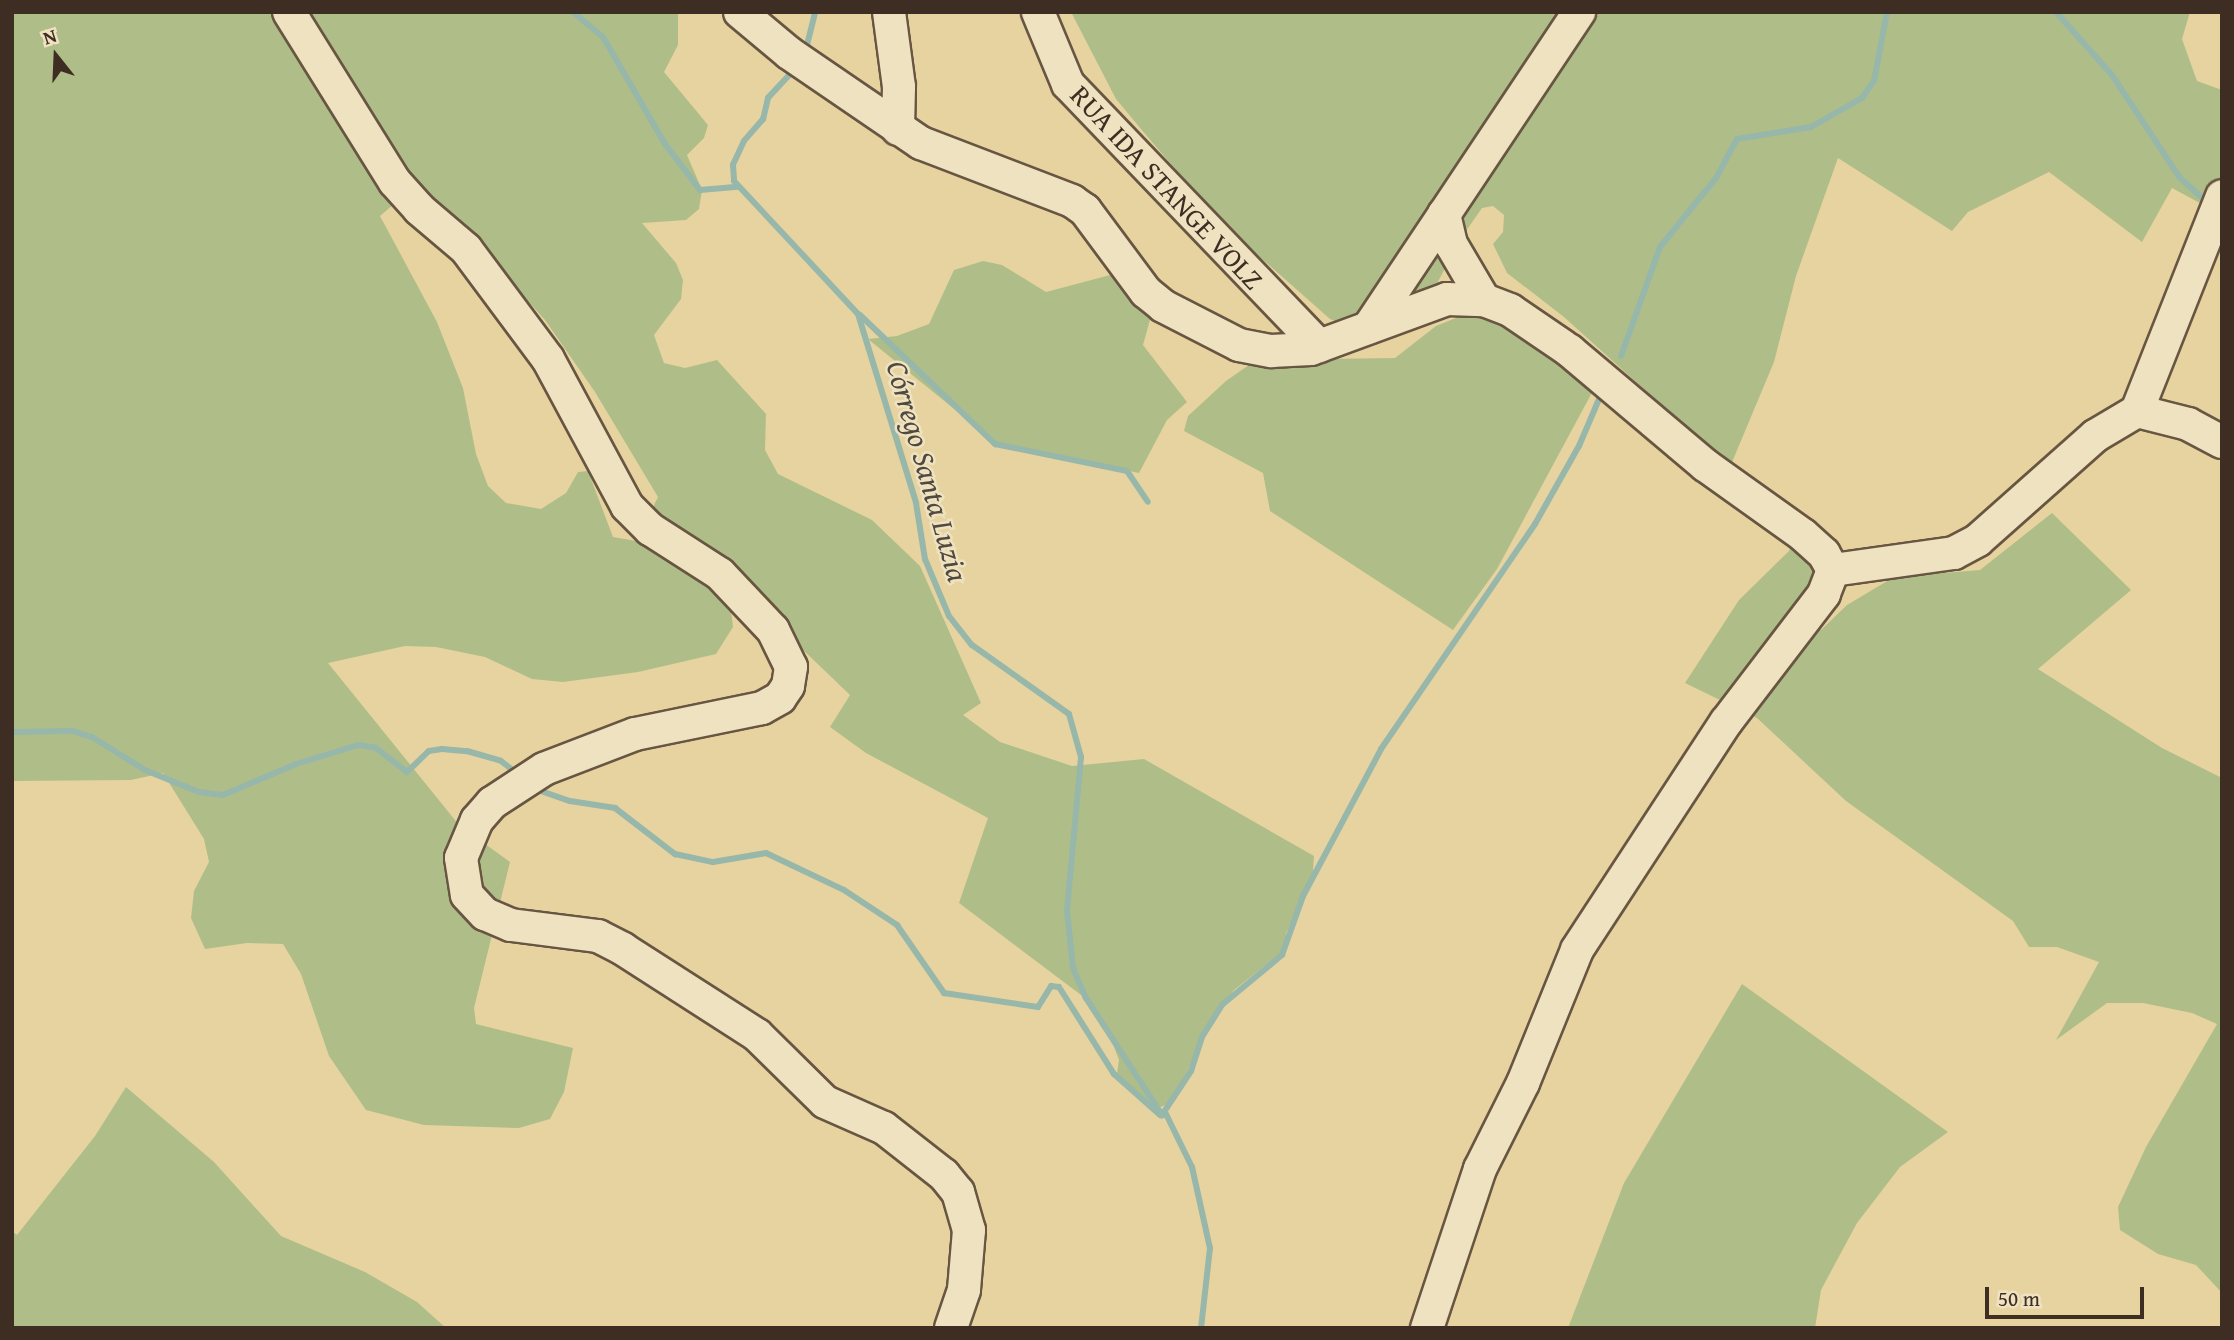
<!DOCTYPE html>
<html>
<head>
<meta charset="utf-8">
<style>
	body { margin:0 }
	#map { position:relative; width:2234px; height:1340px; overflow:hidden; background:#e7d3a0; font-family:"Gentium Book Plus",serif }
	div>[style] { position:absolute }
	.green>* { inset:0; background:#afbe88 }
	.stream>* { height:6px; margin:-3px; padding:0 3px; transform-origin:3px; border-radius:3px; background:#97b7aa }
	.roads { filter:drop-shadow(2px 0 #685642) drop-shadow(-2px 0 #685642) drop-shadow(0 2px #685642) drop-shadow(0 -2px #685642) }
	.minor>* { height:32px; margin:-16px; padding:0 16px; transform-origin:16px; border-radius:16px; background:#efe2c1 }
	span { translate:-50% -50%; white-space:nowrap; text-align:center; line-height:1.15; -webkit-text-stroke:5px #efe2c1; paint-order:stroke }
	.street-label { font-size:28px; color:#3e2d23 }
	.water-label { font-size:30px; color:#50493e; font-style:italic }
	.frame { position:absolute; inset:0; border:14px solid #3e2d23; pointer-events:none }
	.north { position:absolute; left:21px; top:21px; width:70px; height:70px; -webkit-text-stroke:5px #efe2c1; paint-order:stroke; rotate:342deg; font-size:19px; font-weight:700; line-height:28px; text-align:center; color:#3e2d23 }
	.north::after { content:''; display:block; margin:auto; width:24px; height:32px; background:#3e2d23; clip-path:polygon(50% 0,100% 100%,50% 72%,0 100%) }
	.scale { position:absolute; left:1985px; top:1287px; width:159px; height:32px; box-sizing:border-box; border:4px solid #3e2d23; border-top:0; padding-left:9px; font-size:21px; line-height:24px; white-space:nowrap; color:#3e2d23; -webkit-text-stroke:5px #efe2c1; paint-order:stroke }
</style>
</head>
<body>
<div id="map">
	<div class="green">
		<div style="clip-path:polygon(evenodd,12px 12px,678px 12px,678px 45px,664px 72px,708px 125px,704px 138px,687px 155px,702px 190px,699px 209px,686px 220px,642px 223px,676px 263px,683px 280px,681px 299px,654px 335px,664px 363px,685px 368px,717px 360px,766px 414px,765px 450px,778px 474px,872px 520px,920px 566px,981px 703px,963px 715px,1000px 742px,1072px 766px,1144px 759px,1314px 856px,1312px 884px,1286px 933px,1286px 949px,1234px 990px,1212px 1018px,1173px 1102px,1158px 1108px,1116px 1080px,1119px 1060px,1108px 1031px,1085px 998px,959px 903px,988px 818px,866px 753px,830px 727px,850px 695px,773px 621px,730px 602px,733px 627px,716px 654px,638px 672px,563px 682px,532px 679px,485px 657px,436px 647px,405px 646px,328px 663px,459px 825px,510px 862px,474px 1008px,476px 1024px,573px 1048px,564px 1092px,550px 1119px,519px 1128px,424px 1125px,366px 1110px,329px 1056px,301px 974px,283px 944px,247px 943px,205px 949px,191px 918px,194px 891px,209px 862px,204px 839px,163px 773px,131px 780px,12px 781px,12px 12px,400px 199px,492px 261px,545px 320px,595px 392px,658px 497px,636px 541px,613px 537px,588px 471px,578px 472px,566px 493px,541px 509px,506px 503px,488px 486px,476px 454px,463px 388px,437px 322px,380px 216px,400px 199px)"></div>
		<div style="clip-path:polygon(1071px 12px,2190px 12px,2182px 39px,2197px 81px,2222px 90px,2222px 215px,2172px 188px,2142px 242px,2049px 172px,1968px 212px,1952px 231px,1838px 158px,1796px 276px,1774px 362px,1730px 467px,1564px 317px,1507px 273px,1493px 244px,1503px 232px,1504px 215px,1493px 206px,1482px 208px,1459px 241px,1424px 309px,1371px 336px,1330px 319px,1220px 222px,1141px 129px,1116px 99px)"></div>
		<div style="clip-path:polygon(983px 261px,1002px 265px,1046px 292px,1114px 274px,1153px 309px,1143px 345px,1187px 402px,1167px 420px,1139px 473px,996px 443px,868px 339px,897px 336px,929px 324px,954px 270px)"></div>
		<div style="clip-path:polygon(1481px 308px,1602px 374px,1497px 569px,1453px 630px,1270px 511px,1263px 473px,1184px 431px,1188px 416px,1226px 381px,1256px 360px,1395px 358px,1436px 326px)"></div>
		<div style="clip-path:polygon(2052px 513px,2131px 590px,2038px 669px,2162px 748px,2222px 778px,2222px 1293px,2196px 1265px,2158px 1254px,2120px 1230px,2118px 1207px,2146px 1147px,2217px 1024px,2192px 1013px,2143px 1003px,2107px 1003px,2056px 1040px,2099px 962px,2057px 947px,2029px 947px,2013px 921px,1846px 801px,1757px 718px,1685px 683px,1739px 600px,1789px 551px,1795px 534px,1806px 550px,1815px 579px,1806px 626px,1821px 630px,1847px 605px,1894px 577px,1980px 570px)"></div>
		<div style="clip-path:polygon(1742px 984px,1948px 1132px,1900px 1167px,1857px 1223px,1821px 1290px,1815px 1328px,1568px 1328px,1624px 1183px)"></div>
		<div style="clip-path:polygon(126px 1087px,214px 1162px,281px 1236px,365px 1272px,417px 1302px,446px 1328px,12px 1328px,12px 1231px,17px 1235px,95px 1136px)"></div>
	</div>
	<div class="stream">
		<div style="left:573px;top:12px;width:39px;rotate:40deg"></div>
		<div style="left:603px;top:37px;width:124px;rotate:59.9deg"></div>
		<div style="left:665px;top:144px;width:58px;rotate:52.7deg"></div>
		<div style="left:700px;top:190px;width:38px;rotate:-5deg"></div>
		<div style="left:2056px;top:12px;width:84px;rotate:48.4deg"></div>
		<div style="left:2112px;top:75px;width:123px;rotate:56.6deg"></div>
		<div style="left:2180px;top:178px;width:39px;rotate:42deg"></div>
		<div style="left:807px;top:45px;width:34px;rotate:-76deg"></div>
		<div style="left:792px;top:72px;width:35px;rotate:133deg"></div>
		<div style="left:768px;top:98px;width:22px;rotate:103deg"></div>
		<div style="left:763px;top:119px;width:29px;rotate:131deg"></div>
		<div style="left:744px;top:141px;width:26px;rotate:115deg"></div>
		<div style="left:733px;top:165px;width:16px;rotate:86deg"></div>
		<div style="left:734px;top:181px;width:182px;rotate:47deg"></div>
		<div style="left:858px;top:314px;width:198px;rotate:72.9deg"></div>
		<div style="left:916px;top:503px;width:57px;rotate:80.9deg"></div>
		<div style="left:925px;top:559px;width:62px;rotate:67.2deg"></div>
		<div style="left:949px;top:616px;width:37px;rotate:52deg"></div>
		<div style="left:972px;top:645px;width:119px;rotate:35.4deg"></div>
		<div style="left:1069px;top:714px;width:45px;rotate:74.4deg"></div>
		<div style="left:1081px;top:757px;width:155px;rotate:95.2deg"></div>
		<div style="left:1067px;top:911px;width:57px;rotate:84deg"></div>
		<div style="left:1073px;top:968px;width:33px;rotate:67deg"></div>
		<div style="left:1086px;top:998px;width:140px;rotate:57deg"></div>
		<div style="left:860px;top:315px;width:187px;rotate:43.7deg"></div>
		<div style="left:995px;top:444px;width:135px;rotate:11.6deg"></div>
		<div style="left:1127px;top:471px;width:37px;rotate:56deg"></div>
		<div style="left:1621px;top:356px;width:116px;rotate:-70.3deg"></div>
		<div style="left:1660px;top:247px;width:89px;rotate:-50.9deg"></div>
		<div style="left:1716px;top:178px;width:44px;rotate:-61.7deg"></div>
		<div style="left:1737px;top:139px;width:75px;rotate:-9.2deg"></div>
		<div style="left:1811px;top:127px;width:59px;rotate:-29.6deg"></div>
		<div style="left:1862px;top:98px;width:21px;rotate:-55deg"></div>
		<div style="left:1874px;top:81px;width:70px;rotate:-79.3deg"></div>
		<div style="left:12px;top:732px;width:61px;rotate:-0.9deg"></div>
		<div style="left:73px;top:731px;width:20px;rotate:18deg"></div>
		<div style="left:92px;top:737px;width:62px;rotate:31.9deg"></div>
		<div style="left:145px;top:770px;width:58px;rotate:22.2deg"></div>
		<div style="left:199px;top:792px;width:24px;rotate:7deg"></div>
		<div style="left:223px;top:795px;width:79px;rotate:-23deg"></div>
		<div style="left:296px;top:764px;width:65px;rotate:-17deg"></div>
		<div style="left:358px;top:745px;width:18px;rotate:9deg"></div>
		<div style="left:376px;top:748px;width:39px;rotate:38deg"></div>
		<div style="left:407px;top:772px;width:30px;rotate:-44deg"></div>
		<div style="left:429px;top:751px;width:13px;rotate:-9deg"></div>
		<div style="left:442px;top:749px;width:25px;rotate:5deg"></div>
		<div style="left:467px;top:751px;width:35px;rotate:16deg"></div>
		<div style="left:501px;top:761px;width:18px;rotate:38deg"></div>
		<div style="left:535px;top:789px;width:37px;rotate:19deg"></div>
		<div style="left:570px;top:801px;width:46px;rotate:8.8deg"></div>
		<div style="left:615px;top:808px;width:76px;rotate:37.5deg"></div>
		<div style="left:675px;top:854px;width:39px;rotate:12deg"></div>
		<div style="left:713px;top:862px;width:54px;rotate:-9.6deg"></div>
		<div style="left:766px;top:853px;width:86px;rotate:25.4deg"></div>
		<div style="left:844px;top:890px;width:64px;rotate:33.4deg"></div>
		<div style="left:897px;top:925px;width:83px;rotate:55.3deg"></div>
		<div style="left:944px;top:993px;width:95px;rotate:8.5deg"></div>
		<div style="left:1038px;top:1007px;width:25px;rotate:-58deg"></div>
		<div style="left:1051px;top:986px;width:8px;rotate:7deg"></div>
		<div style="left:1059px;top:987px;width:103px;rotate:57.7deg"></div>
		<div style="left:1114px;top:1074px;width:62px;rotate:41.7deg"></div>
		<div style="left:1165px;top:1112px;width:61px;rotate:63.9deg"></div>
		<div style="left:1192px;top:1167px;width:83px;rotate:77.5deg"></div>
		<div style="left:1210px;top:1248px;width:81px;rotate:96.4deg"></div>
		<div style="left:1162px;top:1115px;width:53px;rotate:-56.6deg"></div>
		<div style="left:1191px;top:1071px;width:36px;rotate:-72deg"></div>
		<div style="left:1202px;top:1037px;width:39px;rotate:-58deg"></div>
		<div style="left:1223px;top:1004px;width:77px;rotate:-39.7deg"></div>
		<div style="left:1282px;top:955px;width:63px;rotate:-70.4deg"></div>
		<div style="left:1303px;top:896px;width:166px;rotate:-62deg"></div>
		<div style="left:1381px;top:749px;width:273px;rotate:-55.6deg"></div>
		<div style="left:1535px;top:524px;width:90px;rotate:-60.6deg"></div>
		<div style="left:1579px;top:446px;width:59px;rotate:-66.9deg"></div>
	</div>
	<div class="roads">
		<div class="minor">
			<div style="left:289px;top:12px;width:200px;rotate:58.1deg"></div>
			<div style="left:395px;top:182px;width:36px;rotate:48deg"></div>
			<div style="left:419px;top:209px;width:62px;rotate:40.4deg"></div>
			<div style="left:466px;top:249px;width:137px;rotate:53.3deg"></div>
			<div style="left:548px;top:359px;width:167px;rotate:61.7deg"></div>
			<div style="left:627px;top:506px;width:33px;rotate:45deg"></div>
			<div style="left:650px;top:529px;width:83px;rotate:32.7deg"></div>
			<div style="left:720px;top:574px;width:77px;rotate:46.6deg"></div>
			<div style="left:773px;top:630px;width:41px;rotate:64.1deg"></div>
			<div style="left:791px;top:667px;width:19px;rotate:99deg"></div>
			<div style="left:788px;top:686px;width:14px;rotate:124deg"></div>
			<div style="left:780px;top:698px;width:21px;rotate:151deg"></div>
			<div style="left:762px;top:708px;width:130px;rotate:168.4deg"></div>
			<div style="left:635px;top:734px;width:97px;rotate:159deg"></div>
			<div style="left:544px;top:769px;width:62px;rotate:146.8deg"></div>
			<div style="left:492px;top:803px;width:23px;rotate:131deg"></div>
			<div style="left:477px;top:820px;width:41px;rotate:112.8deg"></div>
			<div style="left:461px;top:858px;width:37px;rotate:81deg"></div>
			<div style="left:467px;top:895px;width:26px;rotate:47deg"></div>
			<div style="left:485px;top:914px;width:28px;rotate:23deg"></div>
			<div style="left:511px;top:925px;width:88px;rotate:7.2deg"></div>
			<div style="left:598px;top:936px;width:28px;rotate:27deg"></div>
			<div style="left:623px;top:949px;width:159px;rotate:32.7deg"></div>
			<div style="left:757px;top:1035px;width:95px;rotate:44.6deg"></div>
			<div style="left:825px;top:1102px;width:64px;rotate:23.8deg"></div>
			<div style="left:884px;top:1128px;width:76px;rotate:38.1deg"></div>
			<div style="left:944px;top:1175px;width:22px;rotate:51deg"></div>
			<div style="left:958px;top:1192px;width:40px;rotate:74deg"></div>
			<div style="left:969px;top:1230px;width:60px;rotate:94.8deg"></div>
			<div style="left:964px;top:1290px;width:40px;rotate:108.9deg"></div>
			<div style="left:740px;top:12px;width:64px;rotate:39.9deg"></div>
			<div style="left:789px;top:53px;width:160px;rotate:34.3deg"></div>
			<div style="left:921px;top:143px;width:162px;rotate:21deg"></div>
			<div style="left:1072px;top:201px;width:16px;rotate:35deg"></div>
			<div style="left:1085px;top:210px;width:102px;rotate:53.4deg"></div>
			<div style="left:1146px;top:292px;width:22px;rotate:39deg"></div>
			<div style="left:1163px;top:306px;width:85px;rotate:27.2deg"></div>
			<div style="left:1239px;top:345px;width:33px;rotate:11deg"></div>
			<div style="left:1271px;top:351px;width:40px;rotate:-2.9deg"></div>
			<div style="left:1311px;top:349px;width:145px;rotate:-20.2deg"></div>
			<div style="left:1447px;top:299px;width:37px;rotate:2deg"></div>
			<div style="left:1484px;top:300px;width:28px;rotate:21deg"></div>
			<div style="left:1510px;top:310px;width:73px;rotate:34.3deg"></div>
			<div style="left:1570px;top:351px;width:177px;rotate:40.2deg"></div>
			<div style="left:1705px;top:465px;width:120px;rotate:35.5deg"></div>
			<div style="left:1803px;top:535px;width:28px;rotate:42deg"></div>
			<div style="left:1824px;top:554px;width:18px;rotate:61deg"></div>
			<div style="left:1833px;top:570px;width:26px;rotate:111deg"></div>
			<div style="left:1824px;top:594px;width:161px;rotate:127.4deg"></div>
			<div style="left:1726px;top:722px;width:272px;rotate:123.2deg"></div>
			<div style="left:1577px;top:950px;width:144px;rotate:112.1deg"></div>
			<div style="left:1523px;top:1083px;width:96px;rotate:116.6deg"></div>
			<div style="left:1480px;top:1169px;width:168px;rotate:108.4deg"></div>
			<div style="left:889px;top:12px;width:76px;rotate:82.4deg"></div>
			<div style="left:899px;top:87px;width:42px;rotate:91.4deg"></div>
			<div style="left:1038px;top:12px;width:78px;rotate:67.4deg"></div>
			<div style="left:1068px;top:84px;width:363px;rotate:46.2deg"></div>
			<div style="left:1444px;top:214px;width:31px;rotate:77deg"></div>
			<div style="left:1451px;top:244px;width:65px;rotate:59.5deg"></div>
			<div style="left:1369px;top:327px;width:379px;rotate:-56.3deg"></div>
			<div style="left:2137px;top:411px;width:231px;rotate:-68.4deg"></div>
			<div style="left:1833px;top:570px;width:122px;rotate:-8deg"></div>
			<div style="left:1954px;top:553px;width:27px;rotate:-28deg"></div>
			<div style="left:1978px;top:540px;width:157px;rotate:-41.6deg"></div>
			<div style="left:2095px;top:436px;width:49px;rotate:-30.8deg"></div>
			<div style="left:2137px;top:411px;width:53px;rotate:14.3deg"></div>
			<div style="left:2188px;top:424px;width:38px;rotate:28deg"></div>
		</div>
	</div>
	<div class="street-label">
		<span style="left:1167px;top:187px;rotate:47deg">RUA IDA STANGE VOLZ</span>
	</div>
	<div class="water-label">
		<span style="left:928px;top:471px;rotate:74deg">Córrego Santa Luzia</span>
	</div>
	<div class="frame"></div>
	<div class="north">N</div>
	<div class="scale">50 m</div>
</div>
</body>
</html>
